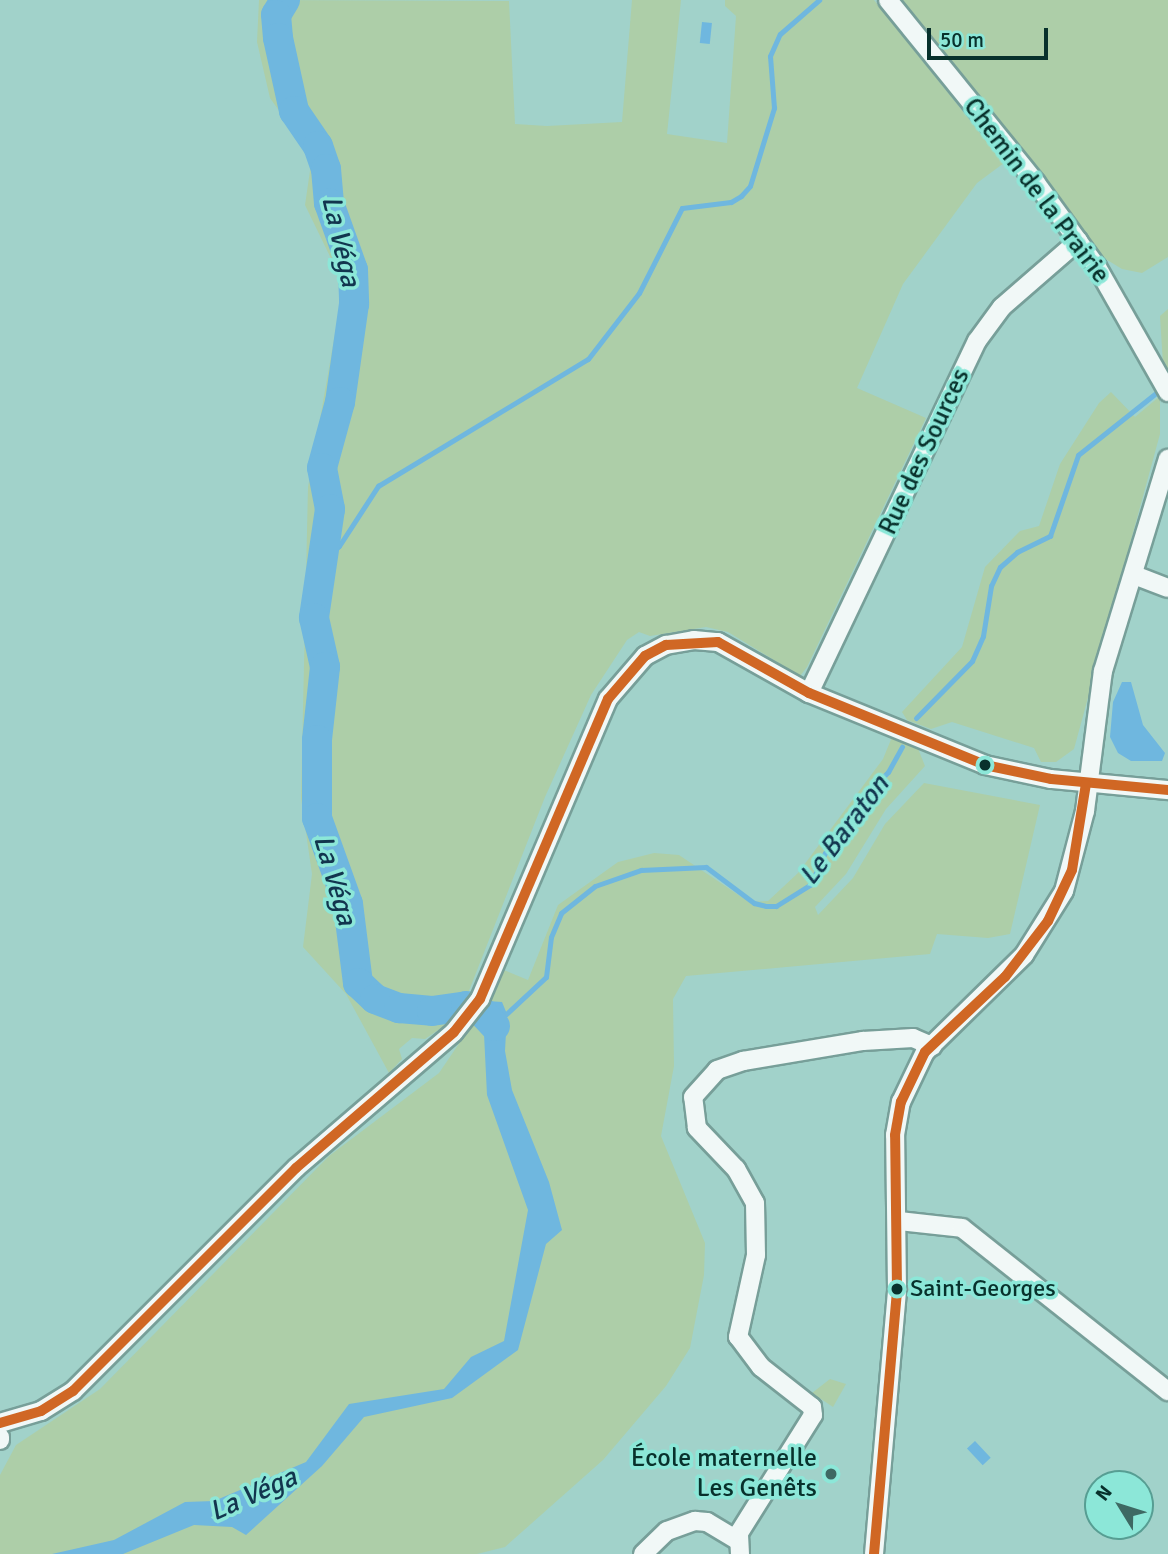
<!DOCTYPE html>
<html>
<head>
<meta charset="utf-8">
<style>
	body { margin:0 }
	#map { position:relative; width:1168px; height:1554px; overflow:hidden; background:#a1d2ca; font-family:Signika,sans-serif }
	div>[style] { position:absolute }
	.green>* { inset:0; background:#adcea8 }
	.water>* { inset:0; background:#6fb7df; transform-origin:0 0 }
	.stream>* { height:5px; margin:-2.5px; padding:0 2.5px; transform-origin:2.5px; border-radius:2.5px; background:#6fb7df }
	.river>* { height:30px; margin:-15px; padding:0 15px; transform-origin:15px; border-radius:15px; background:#6fb7df }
	.roads { filter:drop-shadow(2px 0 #779f99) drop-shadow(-2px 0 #779f99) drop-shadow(0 2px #779f99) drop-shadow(0 -2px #779f99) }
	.minor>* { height:18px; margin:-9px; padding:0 9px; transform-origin:9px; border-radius:9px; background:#f1f8f7 }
	.bus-1>* { height:10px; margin:-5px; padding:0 5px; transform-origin:5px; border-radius:5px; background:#d06724 }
	.dots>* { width:19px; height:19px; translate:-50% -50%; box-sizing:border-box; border:4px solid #8ce7d8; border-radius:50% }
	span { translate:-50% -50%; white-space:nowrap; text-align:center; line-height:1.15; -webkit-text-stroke:7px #8ce7d8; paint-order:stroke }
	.bus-label { font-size:24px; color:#08312c }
	.left { translate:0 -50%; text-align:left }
	.street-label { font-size:26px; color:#08312c }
	.poi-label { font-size:26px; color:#08312c }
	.right { translate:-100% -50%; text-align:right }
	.water-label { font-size:28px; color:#12354e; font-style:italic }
	.north { position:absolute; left:1084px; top:1470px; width:70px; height:70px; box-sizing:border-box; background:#8ce7d8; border:2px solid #579e93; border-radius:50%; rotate:308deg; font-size:19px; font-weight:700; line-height:28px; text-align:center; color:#08312c }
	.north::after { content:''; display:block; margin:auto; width:24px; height:32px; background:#3e6963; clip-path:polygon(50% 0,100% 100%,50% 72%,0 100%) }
	.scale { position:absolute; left:927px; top:28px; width:121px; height:32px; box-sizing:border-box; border:4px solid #08312c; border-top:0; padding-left:9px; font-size:21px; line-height:24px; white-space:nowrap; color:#08312c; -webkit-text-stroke:5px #8ce7d8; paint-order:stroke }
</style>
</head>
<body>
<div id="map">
	<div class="green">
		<div style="clip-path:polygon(259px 0,509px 1px,515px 124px,547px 126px,622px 122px,632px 0,681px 0,667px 134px,727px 143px,736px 16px,725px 6px,725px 0,874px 0,1004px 163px,977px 183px,903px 284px,857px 388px,926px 418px,807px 667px,800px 676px,728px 632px,706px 627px,650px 636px,639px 632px,627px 640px,591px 695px,545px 797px,463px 1006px,450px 1022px,425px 1039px,412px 1038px,399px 1049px,402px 1059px,389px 1073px,346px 994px,303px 947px,312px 874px,301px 798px,308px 487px,342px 294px,341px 279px,305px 205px,312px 157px,270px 98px,257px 42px)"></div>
		<div style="clip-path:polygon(898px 0,1168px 0,1168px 257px,1142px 273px,1122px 269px,1104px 258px)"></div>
		<div style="clip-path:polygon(1168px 309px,1168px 374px,1163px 364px,1160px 316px)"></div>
		<div style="clip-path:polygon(1111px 392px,1135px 417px,1160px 396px,1160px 434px,1074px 749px,1056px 762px,1041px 762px,1034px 748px,952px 722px,931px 729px,907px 720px,902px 712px,962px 647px,985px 567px,1020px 531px,1039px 526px,1060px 464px,1099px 403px)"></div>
		<div style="clip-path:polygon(892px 737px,917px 746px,925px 766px,886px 809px,846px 874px,815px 907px,818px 915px,853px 878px,885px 824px,924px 783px,1040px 805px,1010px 934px,988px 938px,937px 934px,930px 954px,686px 976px,673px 999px,674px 1066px,661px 1136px,705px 1243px,704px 1275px,690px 1348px,666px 1386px,603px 1460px,505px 1547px,477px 1554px,0 1554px,0 1475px,16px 1445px,100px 1389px,329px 1156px,439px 1073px,475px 1020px,499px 968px,528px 980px,558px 905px,618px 862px,654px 853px,679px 855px,749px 902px,768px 901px,798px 873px,883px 759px)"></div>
		<div style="clip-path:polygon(830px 1379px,846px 1384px,833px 1407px,812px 1393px)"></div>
	</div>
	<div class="water">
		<div style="left:702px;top:22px;width:10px;height:21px;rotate:6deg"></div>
		<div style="clip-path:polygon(1122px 682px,1131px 682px,1143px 725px,1165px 753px,1162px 761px,1131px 761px,1118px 753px,1110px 737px,1113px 702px)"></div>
		<div style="clip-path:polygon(488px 1001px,502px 1002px,507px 1014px,505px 1051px,512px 1090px,549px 1182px,562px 1230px,546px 1244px,518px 1350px,452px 1398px,364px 1417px,322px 1466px,246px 1535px,232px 1527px,194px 1525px,123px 1554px,52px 1554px,114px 1540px,185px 1502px,214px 1501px,306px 1462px,349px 1404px,444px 1389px,471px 1357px,504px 1341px,528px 1210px,487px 1095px,484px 1034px,471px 1020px)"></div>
		<div style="left:975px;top:1441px;width:23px;height:11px;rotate:47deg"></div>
	</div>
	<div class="stream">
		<div style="left:322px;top:559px;width:21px;rotate:-37deg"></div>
		<div style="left:339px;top:546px;width:72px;rotate:-57deg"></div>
		<div style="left:378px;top:486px;width:245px;rotate:-31.2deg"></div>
		<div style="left:588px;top:359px;width:83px;rotate:-52.3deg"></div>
		<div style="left:639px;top:293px;width:95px;rotate:-63.2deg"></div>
		<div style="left:682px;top:208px;width:49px;rotate:-7deg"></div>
		<div style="left:731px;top:202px;width:12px;rotate:-31deg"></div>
		<div style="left:741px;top:196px;width:13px;rotate:-48deg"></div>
		<div style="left:750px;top:186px;width:82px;rotate:-72.9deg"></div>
		<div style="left:774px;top:108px;width:52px;rotate:-94.4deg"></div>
		<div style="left:770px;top:56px;width:24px;rotate:-66deg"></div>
		<div style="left:780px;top:34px;width:52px;rotate:-41.1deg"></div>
		<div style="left:916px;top:718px;width:80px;rotate:-45.5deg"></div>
		<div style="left:972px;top:661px;width:27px;rotate:-66deg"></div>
		<div style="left:983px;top:636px;width:51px;rotate:-80.9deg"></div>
		<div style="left:991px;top:586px;width:21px;rotate:-65deg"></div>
		<div style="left:1000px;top:567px;width:23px;rotate:-41deg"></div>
		<div style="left:1017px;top:552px;width:37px;rotate:-26deg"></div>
		<div style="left:1050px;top:536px;width:86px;rotate:-70.9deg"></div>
		<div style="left:1078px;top:455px;width:100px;rotate:-38.5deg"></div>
		<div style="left:504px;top:1016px;width:57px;rotate:-42.9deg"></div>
		<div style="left:546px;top:977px;width:40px;rotate:-82.9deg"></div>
		<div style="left:551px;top:937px;width:26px;rotate:-67deg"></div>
		<div style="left:561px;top:913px;width:43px;rotate:-38.5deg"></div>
		<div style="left:595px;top:886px;width:49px;rotate:-19.2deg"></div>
		<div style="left:641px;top:870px;width:65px;rotate:-2.6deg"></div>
		<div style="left:706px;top:867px;width:60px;rotate:36.9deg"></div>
		<div style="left:754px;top:903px;width:12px;rotate:14deg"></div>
		<div style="left:766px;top:906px;width:10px"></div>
		<div style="left:776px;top:906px;width:40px;rotate:-32deg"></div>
		<div style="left:810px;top:885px;width:35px;rotate:-65deg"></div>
		<div style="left:825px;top:853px;width:73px;rotate:-55deg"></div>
		<div style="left:867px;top:793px;width:30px;rotate:-45deg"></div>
		<div style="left:888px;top:772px;width:29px;rotate:-61deg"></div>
	</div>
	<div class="river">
		<div style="left:285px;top:0;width:17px;rotate:121deg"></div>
		<div style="left:276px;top:15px;width:23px;rotate:85deg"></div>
		<div style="left:278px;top:38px;width:75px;rotate:77.6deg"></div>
		<div style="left:294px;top:111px;width:42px;rotate:55.6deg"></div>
		<div style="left:318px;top:146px;width:24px;rotate:71deg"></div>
		<div style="left:326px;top:169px;width:34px;rotate:85deg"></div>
		<div style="left:329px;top:203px;width:71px;rotate:70.3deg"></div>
		<div style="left:353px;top:270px;width:34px;rotate:88deg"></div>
		<div style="left:354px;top:304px;width:99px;rotate:98.1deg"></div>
		<div style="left:340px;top:402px;width:68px;rotate:105.3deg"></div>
		<div style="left:322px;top:468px;width:42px;rotate:79deg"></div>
		<div style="left:330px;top:509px;width:110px;rotate:98.4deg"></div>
		<div style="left:314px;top:618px;width:50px;rotate:77.3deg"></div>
		<div style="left:325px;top:667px;width:73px;rotate:96.3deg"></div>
		<div style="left:317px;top:740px;width:78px;rotate:90deg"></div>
		<div style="left:317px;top:818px;width:91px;rotate:70.2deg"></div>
		<div style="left:348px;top:904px;width:80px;rotate:82.8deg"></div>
		<div style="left:358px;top:983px;width:23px;rotate:43deg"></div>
		<div style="left:375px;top:999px;width:26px;rotate:21deg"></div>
		<div style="left:399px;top:1008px;width:33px;rotate:5deg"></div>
		<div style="left:432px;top:1011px;width:34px;rotate:-8deg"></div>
		<div style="left:466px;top:1006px;width:15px;rotate:16deg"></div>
		<div style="left:480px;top:1010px;width:22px;rotate:47deg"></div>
	</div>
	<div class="roads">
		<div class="minor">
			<div style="left:888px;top:0;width:235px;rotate:51deg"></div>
			<div style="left:1036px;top:183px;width:104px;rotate:54deg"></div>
			<div style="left:1097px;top:267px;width:144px;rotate:60.4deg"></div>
			<div style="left:1134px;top:575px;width:36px;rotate:21deg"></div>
			<div style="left:809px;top:693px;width:390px;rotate:-64.5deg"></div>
			<div style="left:977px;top:341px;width:42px;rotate:-53.7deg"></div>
			<div style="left:1002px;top:307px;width:101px;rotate:-41deg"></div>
			<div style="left:899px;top:1221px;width:63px;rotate:6.3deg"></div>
			<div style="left:962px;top:1228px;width:263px;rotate:38.4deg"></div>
			<div style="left:0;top:1423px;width:43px;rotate:-16.3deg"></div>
			<div style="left:41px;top:1411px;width:38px;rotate:-32deg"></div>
			<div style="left:73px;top:1391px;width:315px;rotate:-45deg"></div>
			<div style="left:296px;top:1168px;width:208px;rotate:-40.7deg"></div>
			<div style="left:454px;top:1032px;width:42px;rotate:-51.8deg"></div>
			<div style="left:480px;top:999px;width:326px;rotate:-66.9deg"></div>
			<div style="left:608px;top:699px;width:57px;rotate:-49.3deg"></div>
			<div style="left:645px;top:656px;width:24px;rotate:-28deg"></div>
			<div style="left:666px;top:645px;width:28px;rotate:-10deg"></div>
			<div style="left:694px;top:640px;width:24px;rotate:5deg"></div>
			<div style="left:718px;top:642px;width:104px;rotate:29.3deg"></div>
			<div style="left:809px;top:693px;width:190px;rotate:22.2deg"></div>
			<div style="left:985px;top:765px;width:67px;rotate:12deg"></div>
			<div style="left:1051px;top:779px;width:118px;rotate:5.4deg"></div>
			<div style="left:0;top:1437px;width:3px;rotate:90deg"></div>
			<div style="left:643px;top:1554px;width:33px;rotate:-44deg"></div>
			<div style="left:667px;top:1531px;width:30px;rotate:-20deg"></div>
			<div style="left:695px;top:1521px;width:12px;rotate:5deg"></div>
			<div style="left:707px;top:1522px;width:35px;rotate:31deg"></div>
			<div style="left:740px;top:1554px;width:21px;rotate:-93deg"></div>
			<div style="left:739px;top:1533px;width:139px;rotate:-57.9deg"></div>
			<div style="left:813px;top:1415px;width:8px;rotate:-97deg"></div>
			<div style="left:812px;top:1407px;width:65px;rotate:-141.9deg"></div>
			<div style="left:761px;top:1367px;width:38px;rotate:-127deg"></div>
			<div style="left:738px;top:1337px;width:84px;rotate:-77.6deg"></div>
			<div style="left:756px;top:1255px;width:52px;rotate:-91.1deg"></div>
			<div style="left:755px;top:1203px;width:39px;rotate:-119deg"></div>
			<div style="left:736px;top:1169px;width:57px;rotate:-133.6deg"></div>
			<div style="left:697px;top:1128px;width:31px;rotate:-97deg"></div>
			<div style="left:693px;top:1097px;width:36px;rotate:-48deg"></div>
			<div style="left:717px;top:1070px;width:28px;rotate:-19deg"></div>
			<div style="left:743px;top:1061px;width:122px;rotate:-9.5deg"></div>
			<div style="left:863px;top:1041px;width:50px;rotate:-3.4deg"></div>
			<div style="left:913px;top:1038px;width:21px;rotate:23deg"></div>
			<div style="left:874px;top:1554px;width:266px;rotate:-85deg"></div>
			<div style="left:897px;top:1289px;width:154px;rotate:-90.7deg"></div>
			<div style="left:895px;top:1135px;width:34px;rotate:-80deg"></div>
			<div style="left:901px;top:1102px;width:55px;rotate:-64.4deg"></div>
			<div style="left:925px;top:1052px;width:139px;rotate:-44.4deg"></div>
			<div style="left:1024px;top:955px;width:75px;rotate:-58deg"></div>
			<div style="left:1064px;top:891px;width:83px;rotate:-75.3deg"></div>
			<div style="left:1085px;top:811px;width:141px;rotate:-82.7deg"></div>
			<div style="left:1103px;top:671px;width:222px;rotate:-73deg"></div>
		</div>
	</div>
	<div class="bus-1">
		<div style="left:0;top:1423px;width:43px;rotate:-16.3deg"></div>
		<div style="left:41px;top:1411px;width:38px;rotate:-32deg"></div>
		<div style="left:73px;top:1391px;width:315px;rotate:-45deg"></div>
		<div style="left:296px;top:1168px;width:208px;rotate:-40.7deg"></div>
		<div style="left:454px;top:1032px;width:42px;rotate:-51.8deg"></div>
		<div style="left:480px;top:999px;width:326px;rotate:-66.9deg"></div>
		<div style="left:608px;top:699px;width:57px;rotate:-49.3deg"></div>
		<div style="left:645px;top:656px;width:24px;rotate:-28deg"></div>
		<div style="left:666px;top:645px;width:52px;rotate:-3.3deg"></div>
		<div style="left:718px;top:642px;width:104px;rotate:29.3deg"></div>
		<div style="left:809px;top:693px;width:190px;rotate:22.2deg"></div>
		<div style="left:985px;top:765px;width:67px;rotate:12deg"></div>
		<div style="left:1051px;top:779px;width:118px;rotate:5.4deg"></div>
		<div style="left:874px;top:1554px;width:266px;rotate:-85deg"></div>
		<div style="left:897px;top:1289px;width:154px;rotate:-90.7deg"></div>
		<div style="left:895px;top:1135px;width:34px;rotate:-80deg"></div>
		<div style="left:901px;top:1102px;width:55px;rotate:-64.4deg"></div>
		<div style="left:925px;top:1052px;width:110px;rotate:-43.2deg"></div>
		<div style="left:1005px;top:977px;width:71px;rotate:-52.5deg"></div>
		<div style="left:1048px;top:921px;width:56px;rotate:-64.8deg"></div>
		<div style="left:1072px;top:870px;width:87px;rotate:-80.8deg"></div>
	</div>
	<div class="dots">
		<div style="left:985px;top:765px;background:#08312c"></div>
		<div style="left:897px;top:1289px;background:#08312c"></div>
		<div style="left:831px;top:1474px;background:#3e6963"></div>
	</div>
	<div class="bus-label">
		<span class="left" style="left:910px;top:1289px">Saint-Georges</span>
	</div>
	<div class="street-label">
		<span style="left:1036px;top:191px;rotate:53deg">Chemin de la Prairie</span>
		<span style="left:925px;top:452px;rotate:-65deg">Rue des Sources</span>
	</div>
	<div class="poi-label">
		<span class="right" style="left:817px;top:1474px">École maternelle<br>Les Genêts</span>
	</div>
	<div class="water-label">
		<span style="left:341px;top:241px;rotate:77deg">La Véga</span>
		<span style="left:844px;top:830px;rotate:-53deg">Le Baraton</span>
		<span style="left:335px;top:880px;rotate:74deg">La Véga</span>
		<span style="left:253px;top:1494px;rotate:-24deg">La Véga</span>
	</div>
	<div class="north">N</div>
	<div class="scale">50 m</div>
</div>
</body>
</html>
